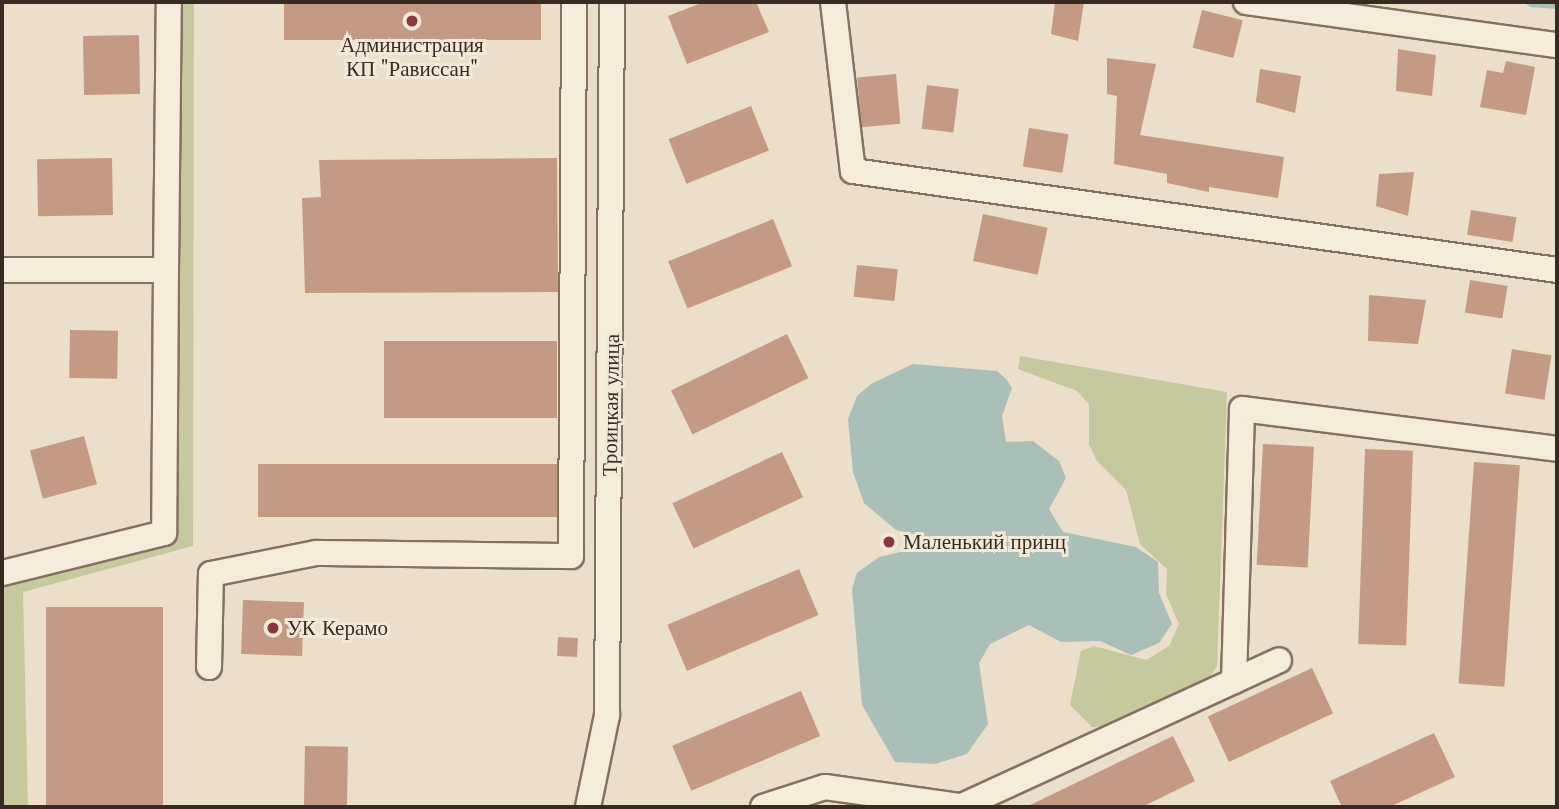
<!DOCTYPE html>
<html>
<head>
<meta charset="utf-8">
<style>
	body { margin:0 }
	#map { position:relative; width:1559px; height:809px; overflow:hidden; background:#ebdeca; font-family:"Libre Baskerville",serif }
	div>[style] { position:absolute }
	.green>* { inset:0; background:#c6c89e }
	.water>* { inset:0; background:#aabfb7 }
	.building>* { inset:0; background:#c59a84; transform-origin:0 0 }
	.roads { filter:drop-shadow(2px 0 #857160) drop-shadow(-2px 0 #857160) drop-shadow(0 2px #857160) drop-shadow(0 -2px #857160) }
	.minor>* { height:24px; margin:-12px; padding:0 12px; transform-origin:12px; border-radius:12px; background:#f6ecdc }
	.dots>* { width:19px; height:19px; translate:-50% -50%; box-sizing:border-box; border:4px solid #f3e9d9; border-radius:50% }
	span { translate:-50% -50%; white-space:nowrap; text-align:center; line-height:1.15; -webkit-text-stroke:6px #f3e9d9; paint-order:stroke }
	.poi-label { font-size:21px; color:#382b22 }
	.left { translate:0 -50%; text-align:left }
	.street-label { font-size:21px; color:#382b22 }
	.frame { position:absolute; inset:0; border:4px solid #382b22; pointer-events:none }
</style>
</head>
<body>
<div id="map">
	<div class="green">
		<div style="clip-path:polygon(179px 2px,194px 2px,193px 546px,23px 592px,28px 807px,4px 807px,2px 590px,9px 581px,175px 541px)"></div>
		<div style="clip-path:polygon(1020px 356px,1227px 392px,1217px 666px,1205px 684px,1107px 727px,1092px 727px,1070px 705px,1081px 651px,1094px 646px,1146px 660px,1169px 646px,1179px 624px,1166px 594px,1167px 569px,1140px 544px,1126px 490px,1097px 461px,1089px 444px,1089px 404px,1077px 391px,1018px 369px)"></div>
	</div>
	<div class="water">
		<div style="clip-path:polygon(1524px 2px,1557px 2px,1557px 9px,1530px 7px)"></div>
		<div style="clip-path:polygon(913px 364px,997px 371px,1006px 379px,1012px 388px,1002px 416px,1006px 442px,1033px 441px,1059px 461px,1066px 478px,1049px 509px,1063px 532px,1136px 547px,1158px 562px,1159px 593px,1172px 624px,1159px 643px,1131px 655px,1100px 641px,1061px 642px,1029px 625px,990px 644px,979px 663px,988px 724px,967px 754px,935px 764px,895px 762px,862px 705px,852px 589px,857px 573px,879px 557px,922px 547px,923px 536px,896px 530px,864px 503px,853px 472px,848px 419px,857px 396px,871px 384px)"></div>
	</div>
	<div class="building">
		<div style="left:284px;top:2px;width:257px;height:38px"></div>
		<div style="clip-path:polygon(704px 2px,756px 2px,769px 32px,687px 64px,668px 16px)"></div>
		<div style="clip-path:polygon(1055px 2px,1084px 2px,1078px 41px,1051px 34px)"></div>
		<div style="left:1202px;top:10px;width:42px;height:39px;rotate:14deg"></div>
		<div style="left:139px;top:35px;width:59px;height:56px;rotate:89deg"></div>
		<div style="clip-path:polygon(1398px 49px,1436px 55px,1432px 96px,1396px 91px)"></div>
		<div style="clip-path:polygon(1107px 58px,1156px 64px,1140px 135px,1284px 157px,1278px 198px,1209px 187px,1209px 192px,1167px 183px,1167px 174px,1114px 164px,1117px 96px,1107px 94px)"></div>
		<div style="clip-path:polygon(1506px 61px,1535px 67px,1526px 115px,1480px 107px,1487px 70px,1503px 73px)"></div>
		<div style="clip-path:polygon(1260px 69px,1301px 76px,1295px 113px,1256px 102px)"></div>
		<div style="left:896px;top:74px;width:50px;height:39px;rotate:85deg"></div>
		<div style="left:927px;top:85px;width:32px;height:44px;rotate:7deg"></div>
		<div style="left:751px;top:106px;width:48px;height:89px;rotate:68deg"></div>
		<div style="left:1029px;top:128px;width:40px;height:39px;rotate:9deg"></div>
		<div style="left:112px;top:158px;width:57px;height:75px;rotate:89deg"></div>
		<div style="clip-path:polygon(557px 158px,558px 292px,305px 293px,302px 198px,321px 197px,319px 160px)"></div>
		<div style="clip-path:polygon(1414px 172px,1408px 216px,1376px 206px,1379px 174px)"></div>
		<div style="left:1471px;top:210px;width:46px;height:25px;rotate:9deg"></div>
		<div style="left:983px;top:214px;width:66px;height:48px;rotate:12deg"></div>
		<div style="left:773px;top:219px;width:51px;height:113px;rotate:68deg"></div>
		<div style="left:857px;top:265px;width:41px;height:32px;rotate:6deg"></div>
		<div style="left:1470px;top:280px;width:38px;height:33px;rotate:9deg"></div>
		<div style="clip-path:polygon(1369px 295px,1426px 300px,1418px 344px,1368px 341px)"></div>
		<div style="left:70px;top:330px;width:48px;height:48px;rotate:1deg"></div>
		<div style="left:787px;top:334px;width:49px;height:129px;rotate:64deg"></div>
		<div style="left:557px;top:341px;width:77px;height:173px;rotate:90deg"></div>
		<div style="left:1512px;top:349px;width:40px;height:45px;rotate:9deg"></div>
		<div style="left:84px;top:436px;width:50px;height:56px;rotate:75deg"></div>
		<div style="left:1263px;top:444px;width:51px;height:121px;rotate:3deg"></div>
		<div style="left:1365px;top:449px;width:48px;height:195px;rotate:2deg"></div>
		<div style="left:782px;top:452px;width:50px;height:121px;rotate:65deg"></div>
		<div style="left:1474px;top:462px;width:46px;height:222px;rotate:4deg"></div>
		<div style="left:258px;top:464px;width:299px;height:53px"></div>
		<div style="left:799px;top:569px;width:50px;height:143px;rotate:67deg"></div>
		<div style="left:243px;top:600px;width:61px;height:54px;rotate:2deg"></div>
		<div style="left:46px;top:607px;width:117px;height:200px"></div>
		<div style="left:558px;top:637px;width:20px;height:19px;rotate:3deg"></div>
		<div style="left:1312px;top:668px;width:50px;height:115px;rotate:65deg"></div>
		<div style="left:801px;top:691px;width:49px;height:140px;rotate:67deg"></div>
		<div style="clip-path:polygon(1434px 733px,1455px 777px,1389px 807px,1342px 807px,1330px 781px)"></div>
		<div style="clip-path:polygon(1173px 736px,1195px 781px,1142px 807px,1026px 807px)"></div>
		<div style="left:305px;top:746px;width:43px;height:61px;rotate:1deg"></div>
	</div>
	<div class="roads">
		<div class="minor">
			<div style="left:833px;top:2px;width:170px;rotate:83.3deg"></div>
			<div style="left:853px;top:171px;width:711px;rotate:8deg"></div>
			<div style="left:1246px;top:2px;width:314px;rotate:7.9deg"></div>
			<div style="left:2px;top:270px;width:164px"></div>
			<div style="left:166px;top:270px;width:263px;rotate:90.4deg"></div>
			<div style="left:164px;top:533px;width:167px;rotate:166.1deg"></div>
			<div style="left:166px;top:270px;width:268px;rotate:-89.4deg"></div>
			<div style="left:209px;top:667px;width:93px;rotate:-88.8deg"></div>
			<div style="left:211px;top:574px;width:107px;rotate:-11.3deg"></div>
			<div style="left:316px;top:553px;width:255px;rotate:0.7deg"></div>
			<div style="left:571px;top:556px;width:554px;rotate:-89.69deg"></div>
			<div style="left:1234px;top:681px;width:272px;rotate:-88.3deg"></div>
			<div style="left:1242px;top:409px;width:318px;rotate:7.2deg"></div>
			<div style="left:588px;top:807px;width:94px;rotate:-78.3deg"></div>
			<div style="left:607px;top:715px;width:713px;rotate:-89.6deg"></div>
			<div style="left:763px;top:807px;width:65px;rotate:-17.9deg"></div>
			<div style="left:825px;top:787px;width:137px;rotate:8deg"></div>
			<div style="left:960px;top:807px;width:351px;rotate:-24.7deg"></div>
		</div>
	</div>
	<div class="dots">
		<div style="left:412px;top:21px;background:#8e363d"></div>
		<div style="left:889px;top:542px;background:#8e363d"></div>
		<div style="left:273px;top:628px;background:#8e363d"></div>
	</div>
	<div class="poi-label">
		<span style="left:412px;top:57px">Администрация<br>КП "Рависсан"</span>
		<span class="left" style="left:903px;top:542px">Маленький принц</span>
		<span class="left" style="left:287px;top:628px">УК Керамо</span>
	</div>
	<div class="street-label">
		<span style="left:611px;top:405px;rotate:-89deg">Троицкая улица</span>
	</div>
	<div class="frame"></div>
</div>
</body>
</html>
